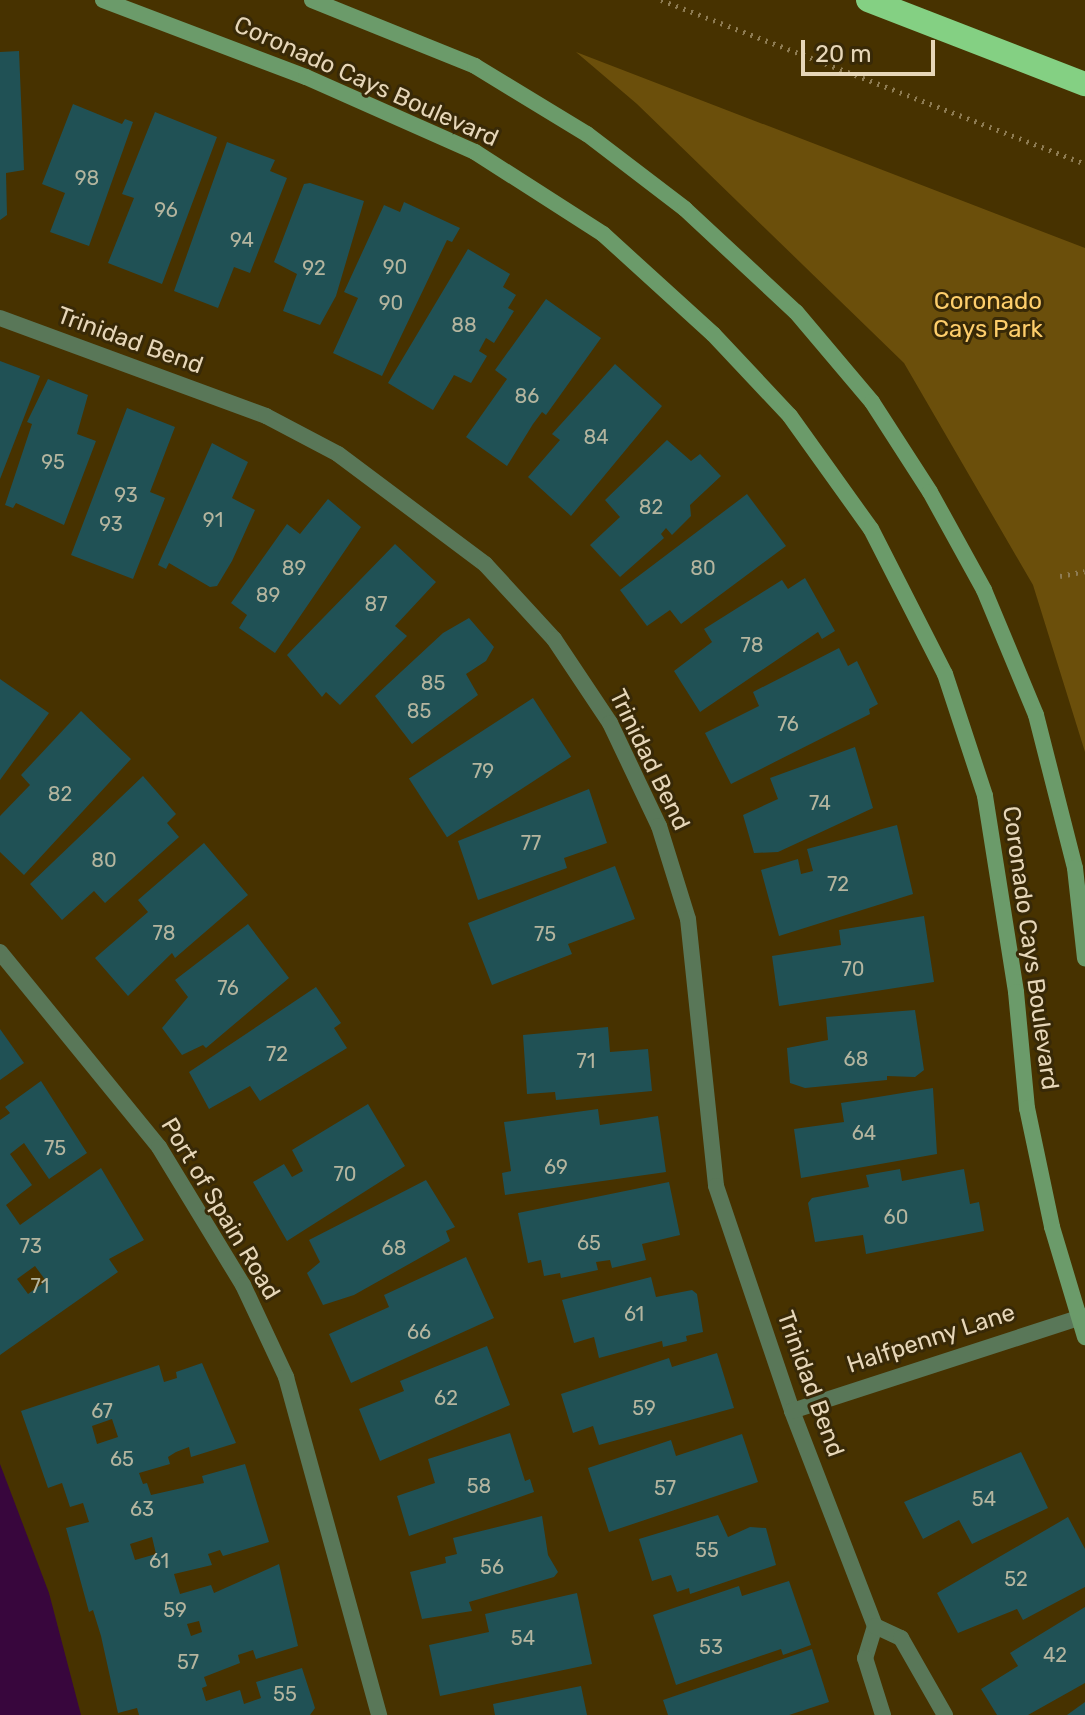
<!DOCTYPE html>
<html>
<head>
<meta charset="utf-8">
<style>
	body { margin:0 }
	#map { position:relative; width:1085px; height:1715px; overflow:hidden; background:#473200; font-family:Rubik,sans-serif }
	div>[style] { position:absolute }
	.green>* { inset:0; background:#6b4f0b }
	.water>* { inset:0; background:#38063d }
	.building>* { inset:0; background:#205155; transform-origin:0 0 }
	.path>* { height:5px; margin-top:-2.5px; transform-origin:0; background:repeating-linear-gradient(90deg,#8e7c53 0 2px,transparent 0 8px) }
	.street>* { height:16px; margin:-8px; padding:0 8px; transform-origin:8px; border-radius:8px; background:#597758 }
	.secondary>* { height:16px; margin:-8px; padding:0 8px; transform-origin:8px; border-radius:8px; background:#6b9b6a }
	.highway>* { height:24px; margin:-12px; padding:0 12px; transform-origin:12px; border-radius:12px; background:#84d083 }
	span { translate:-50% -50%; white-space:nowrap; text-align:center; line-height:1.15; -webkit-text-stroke:6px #382907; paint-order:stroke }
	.number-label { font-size:20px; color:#b4b59f }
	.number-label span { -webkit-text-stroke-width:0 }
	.street-label { font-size:24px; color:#e6d6b8 }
	.park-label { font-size:24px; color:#fece6b }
	.scale { position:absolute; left:801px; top:40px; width:134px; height:36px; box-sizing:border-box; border:4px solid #e6d6b8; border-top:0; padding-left:10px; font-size:24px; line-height:28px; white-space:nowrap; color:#e6d6b8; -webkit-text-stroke:6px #382907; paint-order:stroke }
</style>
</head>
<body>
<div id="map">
	<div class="green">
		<div style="clip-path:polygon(576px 52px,1085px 248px,1085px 752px,1033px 585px,904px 363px,637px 104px)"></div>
	</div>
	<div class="water">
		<div style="clip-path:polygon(0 1464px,49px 1593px,81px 1715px,0 1715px)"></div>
	</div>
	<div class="building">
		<div style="clip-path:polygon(19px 51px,24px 170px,6px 173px,7px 215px,0 220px,0 52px)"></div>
		<div style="clip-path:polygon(73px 104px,122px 124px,125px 119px,133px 122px,89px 246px,50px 232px,65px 193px,42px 184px)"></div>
		<div style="clip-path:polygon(155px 112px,217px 137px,162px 284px,108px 263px,134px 198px,122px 194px)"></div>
		<div style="clip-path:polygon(227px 142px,275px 160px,270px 171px,287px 178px,250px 273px,234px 267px,218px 308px,174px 291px)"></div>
		<div style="clip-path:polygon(310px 183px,364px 201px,336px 296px,320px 325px,283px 311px,297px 274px,274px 262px,304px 184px)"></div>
		<div style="clip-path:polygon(404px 202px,460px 228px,452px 242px,447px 240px,382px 376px,333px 353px,358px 298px,344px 292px,384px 205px,400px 212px)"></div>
		<div style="clip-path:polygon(468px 249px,510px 274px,503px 287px,516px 295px,508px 308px,514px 311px,494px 343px,486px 338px,479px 351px,487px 356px,471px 383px,454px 375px,433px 410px,388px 383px)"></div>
		<div style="clip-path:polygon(546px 299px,601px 338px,546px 415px,542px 412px,533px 424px,507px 466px,466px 437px,507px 379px,495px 370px)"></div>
		<div style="clip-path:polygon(0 361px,40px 376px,0 479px)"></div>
		<div style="clip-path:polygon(615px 364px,662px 406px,571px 516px,528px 477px,560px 440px,552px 434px)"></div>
		<div style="clip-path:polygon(48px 379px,88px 395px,77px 434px,96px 441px,64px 525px,16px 503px,13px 508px,5px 505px,32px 424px,27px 422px)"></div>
		<div style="clip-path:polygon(127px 408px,175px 427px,150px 492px,165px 498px,133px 579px,71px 555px)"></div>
		<div style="clip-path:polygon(667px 440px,691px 461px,700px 454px,721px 476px,690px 505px,691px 516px,672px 535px,666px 528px,661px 534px,664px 538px,620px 577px,590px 545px,620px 517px,605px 500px)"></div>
		<div style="clip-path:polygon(212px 443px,248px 462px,232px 498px,255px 510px,232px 561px,217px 586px,210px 587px,169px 563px,166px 569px,158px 565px)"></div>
		<div style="clip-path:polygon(747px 494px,786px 546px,681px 624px,670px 610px,647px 626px,620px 590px)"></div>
		<div style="clip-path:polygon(328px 499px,361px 527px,275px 653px,239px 628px,247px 615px,231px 603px,287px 524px,300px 534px)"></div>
		<div style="clip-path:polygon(395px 544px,436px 582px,395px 626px,407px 636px,340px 705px,326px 692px,322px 697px,287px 655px)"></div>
		<div style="clip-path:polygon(805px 578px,835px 631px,822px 639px,818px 632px,700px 712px,674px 671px,712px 642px,704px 629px,782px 580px,788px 589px)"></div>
		<div style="clip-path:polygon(469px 618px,494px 647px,486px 661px,466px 674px,478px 695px,412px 744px,375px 696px,443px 633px)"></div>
		<div style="clip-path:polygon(839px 648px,848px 666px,857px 661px,878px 704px,869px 709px,870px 714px,731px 784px,705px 733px,759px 706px,753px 692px)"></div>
		<div style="clip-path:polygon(0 679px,49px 713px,0 780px)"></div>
		<div style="left:533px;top:698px;width:70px;height:148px;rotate:57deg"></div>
		<div style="clip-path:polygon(81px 711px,131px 759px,24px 875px,0 852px,0 816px,30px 785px,21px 775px)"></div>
		<div style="clip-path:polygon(855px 747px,873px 808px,778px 852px,754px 853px,743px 815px,778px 799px,770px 778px)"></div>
		<div style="clip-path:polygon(143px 776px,176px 814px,167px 823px,179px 837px,105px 903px,94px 891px,62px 920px,30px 884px)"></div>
		<div style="clip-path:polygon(589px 789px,607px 843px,564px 858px,567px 868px,478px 900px,458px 841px)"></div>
		<div style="clip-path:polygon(897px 825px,913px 894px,779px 936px,761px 870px,798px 859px,801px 874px,813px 871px,807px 849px)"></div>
		<div style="clip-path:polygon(204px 843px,248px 895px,175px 958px,172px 953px,128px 996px,95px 958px,148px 912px,138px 900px)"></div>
		<div style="clip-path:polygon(615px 866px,635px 919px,568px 944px,572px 954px,492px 985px,468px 923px)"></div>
		<div style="clip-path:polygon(924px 916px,934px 982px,779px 1006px,772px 956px,841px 945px,839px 930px)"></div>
		<div style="clip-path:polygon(248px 924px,289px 978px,206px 1048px,203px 1045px,182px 1055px,162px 1028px,188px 997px,175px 980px)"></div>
		<div style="clip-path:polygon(316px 987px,341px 1023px,334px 1028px,347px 1048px,260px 1101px,250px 1086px,209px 1109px,189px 1072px)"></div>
		<div style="clip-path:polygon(915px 1010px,924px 1070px,915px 1077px,887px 1076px,887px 1080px,805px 1088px,790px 1083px,787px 1048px,828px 1040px,826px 1017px)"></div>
		<div style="clip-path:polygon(608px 1027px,610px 1052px,648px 1049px,652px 1091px,556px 1100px,555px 1092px,527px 1094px,523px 1035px)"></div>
		<div style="clip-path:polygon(0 1029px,24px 1063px,0 1080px)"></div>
		<div style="clip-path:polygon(evenodd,41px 1081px,87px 1153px,49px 1179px,24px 1143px,10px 1154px,32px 1185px,6px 1205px,20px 1225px,101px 1168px,144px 1240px,109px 1259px,118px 1272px,0 1355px,0 1120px,10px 1113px,5px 1107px,41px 1081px,35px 1266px,46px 1281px,28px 1294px,17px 1279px,35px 1266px)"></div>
		<div style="clip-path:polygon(933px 1088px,937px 1154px,801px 1178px,794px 1129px,844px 1122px,841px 1103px)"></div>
		<div style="clip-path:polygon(368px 1104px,405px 1166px,287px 1241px,253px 1182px,284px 1164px,292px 1177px,303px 1171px,292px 1150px)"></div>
		<div style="clip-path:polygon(598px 1109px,600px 1125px,658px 1116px,666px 1172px,505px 1195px,502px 1173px,511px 1171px,504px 1122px)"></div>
		<div style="clip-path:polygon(900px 1169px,902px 1181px,964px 1169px,970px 1204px,979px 1202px,984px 1231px,866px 1254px,863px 1235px,815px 1242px,808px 1203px,812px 1198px,869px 1187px,866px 1175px)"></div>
		<div style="clip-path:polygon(426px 1180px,455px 1227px,446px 1231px,450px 1241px,354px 1295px,323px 1305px,307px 1273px,320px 1262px,309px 1240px)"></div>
		<div style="clip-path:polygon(669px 1182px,680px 1235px,642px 1244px,646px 1260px,612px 1268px,610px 1260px,596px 1262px,598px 1270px,561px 1278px,560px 1273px,544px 1276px,541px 1260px,528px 1263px,518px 1213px)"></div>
		<div style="clip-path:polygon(466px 1257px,494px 1318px,351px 1383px,329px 1334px,389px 1307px,384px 1295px)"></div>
		<div style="clip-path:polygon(651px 1277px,656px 1297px,692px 1290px,697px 1294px,703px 1332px,686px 1336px,687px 1341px,663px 1347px,662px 1341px,599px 1358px,594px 1337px,574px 1343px,562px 1300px)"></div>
		<div style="clip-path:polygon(487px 1346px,510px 1405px,380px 1461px,359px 1409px,404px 1391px,400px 1381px)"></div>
		<div style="clip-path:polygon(717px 1353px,734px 1408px,599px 1445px,593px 1426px,573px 1433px,561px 1394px,669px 1358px,672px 1367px)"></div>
		<div style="clip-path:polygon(evenodd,202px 1363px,236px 1443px,191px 1457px,189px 1447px,176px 1452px,168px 1457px,170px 1464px,139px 1473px,143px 1484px,147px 1483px,151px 1495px,204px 1483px,202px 1476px,245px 1464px,269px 1542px,223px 1556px,220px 1550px,208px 1554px,212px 1565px,174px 1574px,180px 1594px,211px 1585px,214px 1593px,279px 1564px,298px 1646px,256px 1659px,253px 1650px,238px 1655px,240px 1663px,204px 1677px,207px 1686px,202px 1688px,206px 1701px,240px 1690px,244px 1704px,261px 1698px,256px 1682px,302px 1668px,315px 1708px,310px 1715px,139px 1715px,137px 1708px,118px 1713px,101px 1636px,93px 1610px,89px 1612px,66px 1528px,89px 1522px,83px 1503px,70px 1507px,62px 1483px,48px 1488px,21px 1411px,159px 1365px,164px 1382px,177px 1378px,176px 1372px,202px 1363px,112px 1419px,118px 1437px,97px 1444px,92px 1426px,112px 1419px,202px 1363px,152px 1537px,156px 1554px,135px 1560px,130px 1544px,152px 1537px,202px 1363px,199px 1621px,202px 1632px,191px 1636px,187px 1624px,199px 1621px)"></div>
		<div style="clip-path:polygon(510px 1433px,525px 1481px,530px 1479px,534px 1492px,409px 1536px,397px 1496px,435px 1483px,428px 1459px)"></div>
		<div style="clip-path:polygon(742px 1434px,758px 1482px,609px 1532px,588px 1468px,671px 1440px,676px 1456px)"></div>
		<div style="clip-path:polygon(1021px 1452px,1048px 1508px,972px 1544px,959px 1520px,923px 1539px,904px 1502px)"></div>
		<div style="clip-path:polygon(718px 1515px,728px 1537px,750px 1527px,766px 1528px,776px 1565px,690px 1594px,689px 1588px,677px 1592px,671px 1575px,652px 1581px,639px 1539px)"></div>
		<div style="clip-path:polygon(542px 1516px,548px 1555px,558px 1572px,554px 1577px,469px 1602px,472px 1611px,422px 1619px,410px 1572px,446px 1563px,445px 1557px,457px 1554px,453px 1538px)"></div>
		<div style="clip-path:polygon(1068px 1517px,1085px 1549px,1085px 1587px,1023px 1620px,1017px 1609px,958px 1633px,937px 1593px)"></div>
		<div style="clip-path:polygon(789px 1581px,811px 1645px,783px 1655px,781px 1649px,676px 1685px,653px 1615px,739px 1586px,742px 1596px)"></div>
		<div style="clip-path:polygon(577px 1593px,592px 1664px,440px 1696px,429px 1645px,489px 1632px,485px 1614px)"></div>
		<div style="clip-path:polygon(1085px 1607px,1085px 1683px,1028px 1715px,997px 1715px,981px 1689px,1018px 1666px,1010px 1653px)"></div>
		<div style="clip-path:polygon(812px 1649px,829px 1702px,789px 1715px,668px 1715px,663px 1700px)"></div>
		<div style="clip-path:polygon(581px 1686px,587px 1715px,495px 1715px,493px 1704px)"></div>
		<div style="clip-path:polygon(1085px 1702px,1085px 1715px,1067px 1715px)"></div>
	</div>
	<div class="path">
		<div style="left:661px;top:0;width:455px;rotate:21.1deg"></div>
		<div style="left:1060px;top:576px;width:25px;rotate:-11deg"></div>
	</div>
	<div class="street">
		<div style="left:0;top:318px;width:283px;rotate:20.2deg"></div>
		<div style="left:266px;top:416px;width:81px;rotate:27.8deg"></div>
		<div style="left:338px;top:454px;width:184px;rotate:36.8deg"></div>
		<div style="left:485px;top:564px;width:102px;rotate:47.4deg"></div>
		<div style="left:554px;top:639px;width:101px;rotate:56.3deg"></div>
		<div style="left:610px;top:723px;width:114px;rotate:64.6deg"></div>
		<div style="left:659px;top:826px;width:97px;rotate:72.7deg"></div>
		<div style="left:688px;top:919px;width:268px;rotate:84deg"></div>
		<div style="left:716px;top:1186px;width:237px;rotate:71.3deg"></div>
		<div style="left:792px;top:1411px;width:230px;rotate:68.9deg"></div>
		<div style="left:875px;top:1626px;width:34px;rotate:107deg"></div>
		<div style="left:865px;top:1658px;width:60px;rotate:72.5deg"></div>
		<div style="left:0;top:952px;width:252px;rotate:50.8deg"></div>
		<div style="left:159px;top:1147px;width:162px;rotate:58.7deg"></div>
		<div style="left:243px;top:1285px;width:102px;rotate:64.9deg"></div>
		<div style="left:286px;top:1377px;width:351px;rotate:74.6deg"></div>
		<div style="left:792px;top:1411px;width:308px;rotate:-18deg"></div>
		<div style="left:875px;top:1626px;width:29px;rotate:25deg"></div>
		<div style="left:901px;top:1638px;width:89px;rotate:60.3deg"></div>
	</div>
	<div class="secondary">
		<div style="left:103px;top:0;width:217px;rotate:20.8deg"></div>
		<div style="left:306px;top:77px;width:185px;rotate:23.9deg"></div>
		<div style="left:475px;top:152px;width:152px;rotate:32.6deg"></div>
		<div style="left:603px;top:234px;width:149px;rotate:42.3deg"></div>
		<div style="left:713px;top:334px;width:112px;rotate:46.8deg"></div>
		<div style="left:790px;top:416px;width:139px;rotate:54.4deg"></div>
		<div style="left:871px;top:529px;width:163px;rotate:63deg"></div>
		<div style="left:945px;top:674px;width:128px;rotate:71.8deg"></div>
		<div style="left:985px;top:796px;width:198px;rotate:81deg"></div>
		<div style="left:1016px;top:992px;width:117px;rotate:84.6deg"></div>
		<div style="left:1027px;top:1108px;width:122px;rotate:78.1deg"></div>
		<div style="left:1052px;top:1227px;width:115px;rotate:73.3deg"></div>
		<div style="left:312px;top:0;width:176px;rotate:22deg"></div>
		<div style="left:475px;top:66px;width:131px;rotate:31.3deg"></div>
		<div style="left:587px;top:134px;width:123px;rotate:37.4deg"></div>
		<div style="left:685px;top:209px;width:151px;rotate:42.9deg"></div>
		<div style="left:796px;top:312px;width:118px;rotate:49.8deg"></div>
		<div style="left:872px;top:402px;width:107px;rotate:57.2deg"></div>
		<div style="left:930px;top:492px;width:112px;rotate:61.1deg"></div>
		<div style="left:984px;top:590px;width:135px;rotate:67.4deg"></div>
		<div style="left:1036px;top:715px;width:158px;rotate:75.7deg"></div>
		<div style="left:1075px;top:868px;width:91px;rotate:83.7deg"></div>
	</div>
	<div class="highway">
		<div style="left:868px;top:0;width:233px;rotate:21.2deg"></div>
	</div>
	<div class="number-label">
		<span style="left:87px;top:178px">98</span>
		<span style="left:166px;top:210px">96</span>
		<span style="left:242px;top:240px">94</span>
		<span style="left:395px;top:267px">90</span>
		<span style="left:314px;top:268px">92</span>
		<span style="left:391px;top:303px">90</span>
		<span style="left:464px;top:325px">88</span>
		<span style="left:527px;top:396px">86</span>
		<span style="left:596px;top:437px">84</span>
		<span style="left:53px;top:462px">95</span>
		<span style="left:126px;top:495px">93</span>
		<span style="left:651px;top:507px">82</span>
		<span style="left:213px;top:520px">91</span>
		<span style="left:111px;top:524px">93</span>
		<span style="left:294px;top:568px">89</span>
		<span style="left:703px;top:568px">80</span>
		<span style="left:268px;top:595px">89</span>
		<span style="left:376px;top:604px">87</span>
		<span style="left:752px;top:645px">78</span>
		<span style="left:433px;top:683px">85</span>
		<span style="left:419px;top:711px">85</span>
		<span style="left:788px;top:724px">76</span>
		<span style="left:483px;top:771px">79</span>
		<span style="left:60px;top:794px">82</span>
		<span style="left:820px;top:803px">74</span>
		<span style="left:531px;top:843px">77</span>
		<span style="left:104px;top:860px">80</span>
		<span style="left:838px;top:884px">72</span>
		<span style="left:164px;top:933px">78</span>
		<span style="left:545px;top:934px">75</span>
		<span style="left:853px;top:969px">70</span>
		<span style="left:228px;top:988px">76</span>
		<span style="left:277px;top:1054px">72</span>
		<span style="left:856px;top:1059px">68</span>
		<span style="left:586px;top:1061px">71</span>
		<span style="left:864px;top:1133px">64</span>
		<span style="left:55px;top:1148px">75</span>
		<span style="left:556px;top:1167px">69</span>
		<span style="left:345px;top:1174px">70</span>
		<span style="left:896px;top:1217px">60</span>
		<span style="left:589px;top:1243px">65</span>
		<span style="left:31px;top:1246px">73</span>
		<span style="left:394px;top:1248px">68</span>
		<span style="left:40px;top:1286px">71</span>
		<span style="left:634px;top:1314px">61</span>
		<span style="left:419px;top:1332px">66</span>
		<span style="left:446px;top:1398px">62</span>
		<span style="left:644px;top:1408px">59</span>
		<span style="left:102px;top:1411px">67</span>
		<span style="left:122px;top:1459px">65</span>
		<span style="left:479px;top:1486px">58</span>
		<span style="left:665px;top:1488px">57</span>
		<span style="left:984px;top:1499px">54</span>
		<span style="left:142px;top:1509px">63</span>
		<span style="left:707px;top:1550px">55</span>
		<span style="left:159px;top:1561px">61</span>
		<span style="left:492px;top:1567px">56</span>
		<span style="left:1016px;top:1579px">52</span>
		<span style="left:175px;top:1610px">59</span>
		<span style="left:523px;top:1638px">54</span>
		<span style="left:711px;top:1647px">53</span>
		<span style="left:1055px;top:1655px">42</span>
		<span style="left:188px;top:1662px">57</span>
		<span style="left:285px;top:1694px">55</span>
	</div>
	<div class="street-label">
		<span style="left:366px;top:82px;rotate:24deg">Coronado Cays Boulevard</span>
		<span style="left:130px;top:341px;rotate:20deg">Trinidad Bend</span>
		<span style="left:649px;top:760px;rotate:64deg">Trinidad Bend</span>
		<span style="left:1030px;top:948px;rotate:82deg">Coronado Cays Boulevard</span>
		<span style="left:220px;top:1209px;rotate:59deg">Port of Spain Road</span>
		<span style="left:931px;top:1339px;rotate:-18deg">Halfpenny Lane</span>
		<span style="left:810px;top:1384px;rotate:70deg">Trinidad Bend</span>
	</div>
	<div class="park-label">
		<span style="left:988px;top:316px">Coronado<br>Cays Park</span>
	</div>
	<div class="scale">20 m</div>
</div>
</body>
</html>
